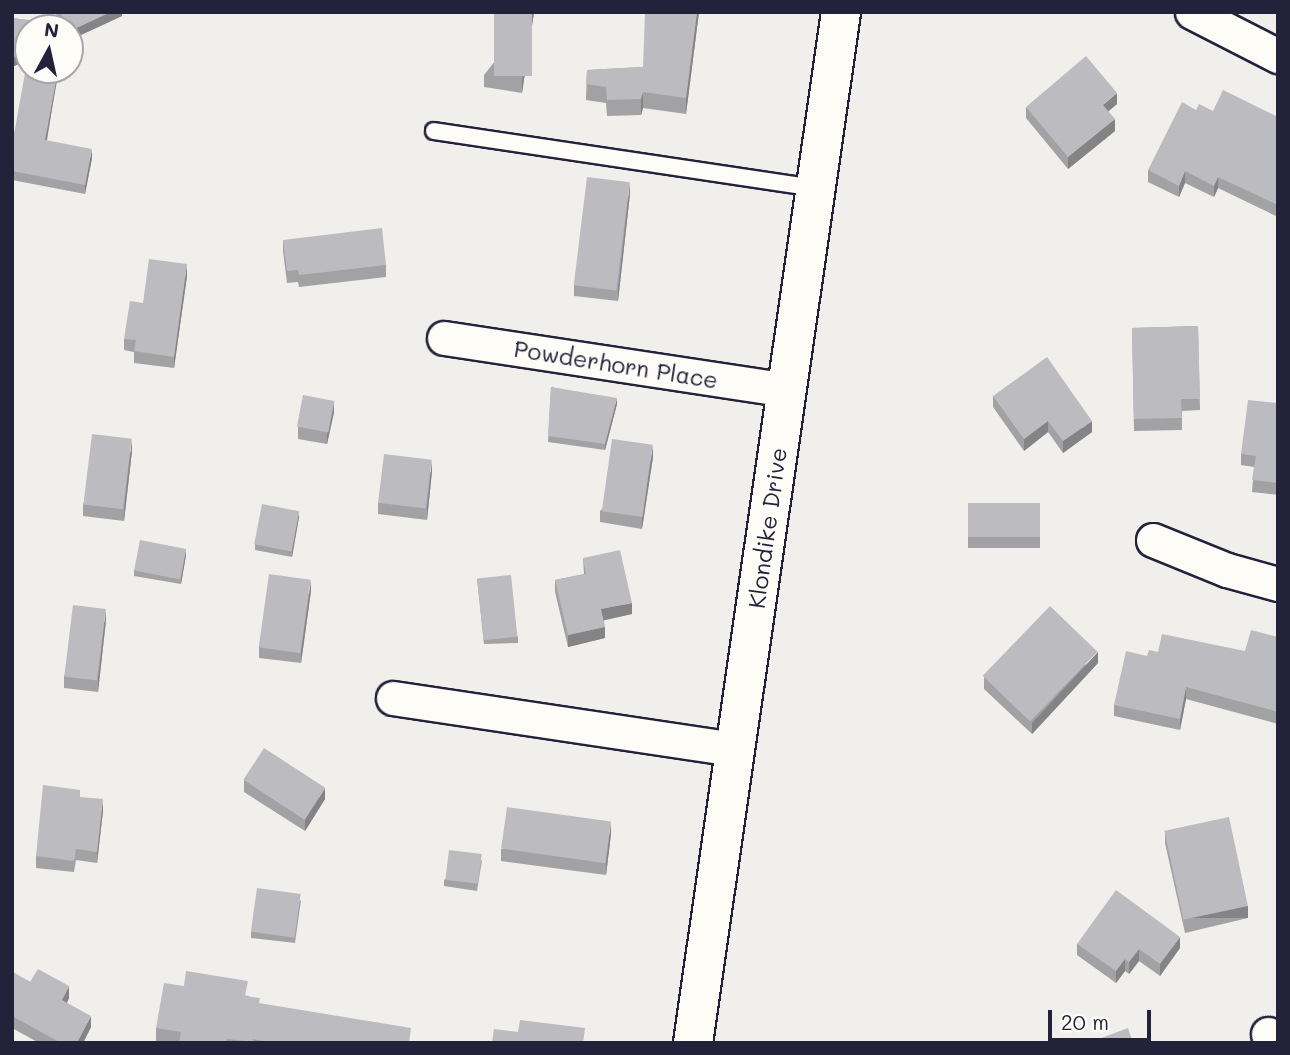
<!DOCTYPE html>
<html>
<head>
<meta charset="utf-8">
<style>
	body { margin:0 }
	#map { position:relative; width:1290px; height:1055px; overflow:hidden; background:#f0efec; font-family:Mali,sans-serif }
	div>[style] { position:absolute }
	.roads { filter:drop-shadow(2px 0 #22223b) drop-shadow(-2px 0 #22223b) drop-shadow(0 2px #22223b) drop-shadow(0 -2px #22223b) }
	.service>* { height:16px; margin:-8px; padding:0 8px; transform-origin:8px; border-radius:8px; background:#fdfcf7 }
	.minor>* { height:33px; margin:-16.5px; padding:0 16.5px; transform-origin:16.5px; border-radius:16.5px; background:#fdfcf7 }
	.tertiary>* { height:38px; margin:-19px; padding:0 19px; transform-origin:19px; border-radius:19px; background:#fdfcf7 }
	.wall>* { inset:0; background:#a2a2a5; transform-origin:0 0 }
	.shaded-wall>* { inset:0; background:#848486; transform-origin:0 0 }
	.building>* { inset:0; background:#bcbcc0; transform-origin:0 0 }
	span { translate:-50% -50%; white-space:nowrap; text-align:center; line-height:1.15; -webkit-text-stroke:7px #fdfcf7; paint-order:stroke }
	.street-label { font-size:23px; color:#22223b }
	.frame { position:absolute; inset:0; border:14px solid #22223b; pointer-events:none }
	.north { position:absolute; left:14px; top:14px; width:70px; height:70px; box-sizing:border-box; background:#fdfcf7; border:2px solid #a5a5ac; border-radius:50%; rotate:8deg; font-size:19px; font-weight:700; line-height:28px; text-align:center; color:#22223b }
	.north::after { content:''; display:block; margin:auto; width:24px; height:32px; background:#22223b; clip-path:polygon(50% 0,100% 100%,50% 72%,0 100%) }
	.scale { position:absolute; left:1048px; top:1010px; width:103px; height:32px; box-sizing:border-box; border:4px solid #22223b; border-top:0; padding-left:9px; font-size:21px; line-height:24px; white-space:nowrap; color:#22223b; -webkit-text-stroke:5px #fdfcf7; paint-order:stroke }
</style>
</head>
<body>
<div id="map">
	<div class="roads">
		<div class="service">
			<div style="left:434px;top:131px;width:385px;rotate:8.5deg"></div>
		</div>
		<div class="minor">
			<div style="left:1192px;top:12px;width:97px;rotate:27.1deg"></div>
			<div style="left:444px;top:338px;width:347px;rotate:8.6deg"></div>
			<div style="left:1153px;top:540px;width:80px;rotate:22.1deg"></div>
			<div style="left:1227px;top:570px;width:53px;rotate:15.4deg"></div>
			<div style="left:393px;top:698px;width:346px;rotate:8.5deg"></div>
			<div style="left:1268px;top:1034px;width:11px;rotate:22deg"></div>
		</div>
		<div class="tertiary">
			<div style="left:693px;top:1043px;width:1042px;rotate:-81.83deg"></div>
		</div>
	</div>
	<div class="wall">
		<div style="clip-path:polygon(55px 12px,122px 12px,122px 16px,12px 67px,12px 18px,61px 24px)"></div>
		<div style="clip-path:polygon(534px 12px,522px 93px,484px 87px,484px 75px)"></div>
		<div style="clip-path:polygon(699px 12px,686px 114px,643px 108px,641px 115px,607px 116px,606px 103px,586px 100px,587px 70px,643px 67px)"></div>
		<div style="clip-path:polygon(58px 70px,47px 141px,92px 158px,85px 194px,12px 180px,12px 133px,14px 134px)"></div>
		<div style="clip-path:polygon(1117px 104px,1108px 111px,1115px 131px,1068px 169px,1026px 118px,1026px 107px)"></div>
		<div style="clip-path:polygon(1196px 110px,1278px 117px,1278px 217px,1218px 188px,1214px 197px,1185px 183px,1179px 197px,1148px 182px,1148px 170px)"></div>
		<div style="clip-path:polygon(630px 194px,618px 301px,574px 296px,574px 285px)"></div>
		<div style="clip-path:polygon(283px 240px,386px 265px,386px 277px,299px 287px,298px 282px,287px 283px,283px 251px)"></div>
		<div style="clip-path:polygon(187px 276px,174px 368px,134px 363px,134px 352px,124px 350px,124px 339px)"></div>
		<div style="clip-path:polygon(1198px 326px,1200px 410px,1182px 411px,1182px 430px,1134px 431px,1132px 328px)"></div>
		<div style="clip-path:polygon(551px 387px,617px 404px,605px 450px,548px 442px)"></div>
		<div style="clip-path:polygon(993px 396px,1092px 432px,1063px 453px,1048px 432px,1024px 451px,993px 407px)"></div>
		<div style="clip-path:polygon(1278px 403px,1278px 495px,1252px 492px,1254px 467px,1241px 465px,1241px 454px)"></div>
		<div style="clip-path:polygon(334px 412px,327px 444px,298px 439px,298px 427px)"></div>
		<div style="clip-path:polygon(132px 451px,124px 521px,83px 516px,83px 504px)"></div>
		<div style="clip-path:polygon(653px 457px,642px 529px,600px 522px,600px 511px)"></div>
		<div style="clip-path:polygon(432px 471px,427px 520px,378px 514px,378px 503px)"></div>
		<div style="left:968px;top:503px;width:72px;height:45px"></div>
		<div style="clip-path:polygon(299px 517px,292px 557px,255px 550px,255px 544px)"></div>
		<div style="clip-path:polygon(186px 555px,181px 584px,134px 576px,134px 570px)"></div>
		<div style="clip-path:polygon(583px 558px,632px 614px,604px 620px,605px 638px,568px 647px,555px 592px,555px 580px,584px 574px)"></div>
		<div style="clip-path:polygon(477px 579px,518px 637px,518px 643px,484px 644px)"></div>
		<div style="clip-path:polygon(311px 591px,301px 663px,259px 658px,259px 647px)"></div>
		<div style="clip-path:polygon(106px 620px,98px 692px,64px 688px,64px 676px)"></div>
		<div style="clip-path:polygon(1278px 637px,1278px 724px,1186px 699px,1180px 730px,1114px 716px,1114px 705px,1147px 656px,1158px 652px,1245px 651px)"></div>
		<div style="clip-path:polygon(1098px 663px,1032px 734px,984px 689px,984px 677px)"></div>
		<div style="clip-path:polygon(244px 780px,325px 799px,305px 831px,244px 792px)"></div>
		<div style="clip-path:polygon(80px 797px,103px 811px,97px 863px,76px 860px,74px 872px,36px 868px,36px 856px)"></div>
		<div style="clip-path:polygon(1165px 831px,1248px 918px,1185px 933px,1165px 843px)"></div>
		<div style="clip-path:polygon(611px 834px,606px 875px,501px 861px,501px 849px)"></div>
		<div style="clip-path:polygon(482px 860px,477px 891px,444px 886px,444px 880px)"></div>
		<div style="clip-path:polygon(301px 900px,295px 943px,251px 938px,251px 932px)"></div>
		<div style="clip-path:polygon(1077px 944px,1180px 948px,1160px 976px,1139px 961px,1129px 974px,1125px 971px,1116px 983px,1077px 955px)"></div>
		<div style="clip-path:polygon(12px 974px,69px 998px,67px 1003px,91px 1027px,83px 1043px,39px 1043px,12px 1028px)"></div>
		<div style="clip-path:polygon(184px 986px,248px 996px,260px 1004px,411px 1043px,156px 1043px,156px 1028px)"></div>
	</div>
	<div class="shaded-wall">
		<div style="clip-path:polygon(111px 12px,122px 12px,122px 16px,70px 40px,70px 31px)"></div>
		<div style="clip-path:polygon(532px 12px,534px 12px,522px 93px,522px 81px)"></div>
		<div style="clip-path:polygon(697px 12px,699px 12px,686px 114px,686px 98px)"></div>
		<div style="clip-path:polygon(28px 51px,28px 60px,12px 67px,12px 58px)"></div>
		<div style="clip-path:polygon(58px 70px,58px 75px,45px 149px,45px 140px)"></div>
		<div style="clip-path:polygon(643px 92px,643px 108px,641px 115px,641px 99px)"></div>
		<div style="clip-path:polygon(1117px 93px,1117px 104px,1103px 116px,1103px 105px)"></div>
		<div style="clip-path:polygon(1115px 119px,1115px 131px,1068px 169px,1068px 157px)"></div>
		<div style="clip-path:polygon(92px 149px,92px 158px,85px 194px,85px 185px)"></div>
		<div style="clip-path:polygon(1185px 171px,1185px 183px,1179px 197px,1179px 186px)"></div>
		<div style="clip-path:polygon(1218px 177px,1218px 188px,1214px 197px,1214px 186px)"></div>
		<div style="clip-path:polygon(630px 182px,630px 194px,618px 301px,618px 290px)"></div>
		<div style="clip-path:polygon(187px 264px,187px 276px,174px 368px,174px 357px)"></div>
		<div style="clip-path:polygon(617px 398px,617px 404px,605px 450px,605px 444px)"></div>
		<div style="clip-path:polygon(334px 401px,334px 412px,327px 444px,327px 432px)"></div>
		<div style="clip-path:polygon(1048px 421px,1048px 432px,1024px 451px,1024px 439px)"></div>
		<div style="clip-path:polygon(1092px 421px,1092px 432px,1063px 453px,1063px 441px)"></div>
		<div style="clip-path:polygon(132px 439px,132px 451px,124px 521px,124px 509px)"></div>
		<div style="clip-path:polygon(653px 445px,653px 457px,642px 529px,642px 517px)"></div>
		<div style="clip-path:polygon(432px 460px,432px 471px,427px 520px,427px 508px)"></div>
		<div style="clip-path:polygon(299px 511px,299px 517px,292px 557px,292px 551px)"></div>
		<div style="clip-path:polygon(186px 549px,186px 555px,181px 584px,181px 578px)"></div>
		<div style="clip-path:polygon(311px 580px,311px 591px,301px 663px,301px 652px)"></div>
		<div style="clip-path:polygon(632px 603px,632px 614px,601px 621px,601px 609px)"></div>
		<div style="clip-path:polygon(106px 609px,106px 620px,98px 692px,98px 680px)"></div>
		<div style="clip-path:polygon(605px 627px,605px 638px,568px 647px,568px 635px)"></div>
		<div style="clip-path:polygon(1098px 652px,1098px 663px,1032px 734px,1032px 723px)"></div>
		<div style="clip-path:polygon(1186px 687px,1186px 699px,1180px 730px,1180px 719px)"></div>
		<div style="clip-path:polygon(325px 788px,325px 799px,305px 831px,305px 820px)"></div>
		<div style="clip-path:polygon(103px 799px,103px 811px,97px 863px,97px 852px)"></div>
		<div style="clip-path:polygon(611px 822px,611px 834px,606px 875px,606px 864px)"></div>
		<div style="left:1248px;top:906px;width:12px;height:65px;rotate:90deg"></div>
		<div style="clip-path:polygon(1180px 937px,1180px 948px,1160px 976px,1160px 964px)"></div>
		<div style="clip-path:polygon(1139px 949px,1139px 961px,1129px 974px,1129px 962px)"></div>
		<div style="clip-path:polygon(1125px 959px,1125px 971px,1116px 983px,1116px 971px)"></div>
		<div style="clip-path:polygon(69px 986px,69px 998px,62px 1012px,62px 1000px)"></div>
		<div style="clip-path:polygon(91px 1016px,91px 1027px,83px 1043px,77px 1043px)"></div>
	</div>
	<div class="building">
		<div style="clip-path:polygon(60px 12px,111px 12px,70px 31px,70px 28px,28px 28px,28px 51px,12px 58px,12px 18px,66px 25px)"></div>
		<div style="left:494px;top:12px;width:38px;height:64px"></div>
		<div style="clip-path:polygon(645px 12px,697px 12px,686px 98px,643px 92px,641px 99px,607px 100px,606px 87px,586px 84px,587px 70px,643px 67px)"></div>
		<div style="clip-path:polygon(1086px 56px,1117px 93px,1103px 105px,1115px 119px,1068px 157px,1026px 107px)"></div>
		<div style="clip-path:polygon(27px 62px,28px 70px,58px 70px,45px 140px,92px 149px,85px 185px,12px 171px,12px 133px,14px 134px)"></div>
		<div style="clip-path:polygon(1223px 90px,1278px 117px,1278px 205px,1218px 177px,1214px 186px,1185px 171px,1179px 186px,1148px 170px,1182px 102px,1196px 110px,1199px 104px,1213px 111px)"></div>
		<div style="left:587px;top:177px;width:43px;height:109px;rotate:7deg"></div>
		<div style="clip-path:polygon(382px 228px,386px 265px,299px 275px,298px 270px,287px 271px,283px 240px)"></div>
		<div style="clip-path:polygon(149px 259px,187px 264px,174px 357px,134px 351px,136px 340px,124px 339px,130px 301px,143px 303px)"></div>
		<div style="clip-path:polygon(1198px 326px,1200px 399px,1181px 399px,1182px 418px,1134px 419px,1132px 328px)"></div>
		<div style="clip-path:polygon(1047px 357px,1092px 421px,1063px 441px,1048px 421px,1024px 439px,993px 396px)"></div>
		<div style="clip-path:polygon(551px 387px,617px 398px,605px 444px,548px 436px)"></div>
		<div style="left:303px;top:395px;width:32px;height:32px;rotate:11deg"></div>
		<div style="clip-path:polygon(1248px 400px,1278px 403px,1278px 483px,1252px 480px,1256px 456px,1241px 454px)"></div>
		<div style="left:92px;top:434px;width:40px;height:71px;rotate:7deg"></div>
		<div style="left:612px;top:439px;width:41px;height:73px;rotate:8deg"></div>
		<div style="left:384px;top:454px;width:48px;height:49px;rotate:7deg"></div>
		<div style="left:968px;top:503px;width:72px;height:34px"></div>
		<div style="left:262px;top:504px;width:38px;height:41px;rotate:11deg"></div>
		<div style="left:140px;top:540px;width:47px;height:31px;rotate:11deg"></div>
		<div style="clip-path:polygon(620px 550px,632px 603px,601px 609px,605px 627px,568px 635px,555px 580px,586px 574px,583px 558px)"></div>
		<div style="left:269px;top:574px;width:42px;height:74px;rotate:8deg"></div>
		<div style="left:511px;top:575px;width:62px;height:34px;rotate:84deg"></div>
		<div style="left:73px;top:605px;width:33px;height:72px;rotate:7deg"></div>
		<div style="left:1050px;top:606px;width:66px;height:97px;rotate:44deg"></div>
		<div style="clip-path:polygon(1251px 630px,1278px 637px,1278px 712px,1186px 687px,1180px 719px,1114px 705px,1126px 651px,1147px 656px,1149px 650px,1158px 652px,1162px 634px,1245px 651px)"></div>
		<div style="left:264px;top:748px;width:73px;height:38px;rotate:33deg"></div>
		<div style="clip-path:polygon(43px 785px,80px 790px,80px 797px,103px 799px,97px 852px,76px 849px,74px 861px,36px 856px)"></div>
		<div style="left:507px;top:807px;width:105px;height:42px;rotate:8deg"></div>
		<div style="left:1229px;top:817px;width:91px;height:66px;rotate:78deg"></div>
		<div style="left:449px;top:850px;width:33px;height:30px;rotate:7deg"></div>
		<div style="left:257px;top:888px;width:44px;height:44px;rotate:8deg"></div>
		<div style="clip-path:polygon(1116px 890px,1180px 937px,1160px 964px,1139px 949px,1129px 962px,1125px 959px,1116px 971px,1077px 944px)"></div>
		<div style="clip-path:polygon(38px 969px,69px 986px,62px 1000px,91px 1016px,77px 1043px,61px 1043px,12px 1016px,13px 972px,30px 982px)"></div>
		<div style="clip-path:polygon(186px 971px,248px 981px,245px 996px,260px 998px,259px 1003px,411px 1028px,409px 1043px,273px 1043px,253px 1039px,253px 1042px,227px 1039px,226px 1043px,179px 1043px,181px 1032px,156px 1028px,164px 983px,184px 986px)"></div>
		<div style="clip-path:polygon(520px 1020px,585px 1028px,583px 1043px,492px 1043px,494px 1029px,518px 1032px)"></div>
		<div style="clip-path:polygon(1128px 1028px,1133px 1043px,1088px 1043px)"></div>
	</div>
	<div class="street-label">
		<span style="left:616px;top:364px;rotate:9deg">Powderhorn Place</span>
		<span style="left:767px;top:528px;rotate:-82deg">Klondike Drive</span>
	</div>
	<div class="frame"></div>
	<div class="north">N</div>
	<div class="scale">20 m</div>
</div>
</body>
</html>
